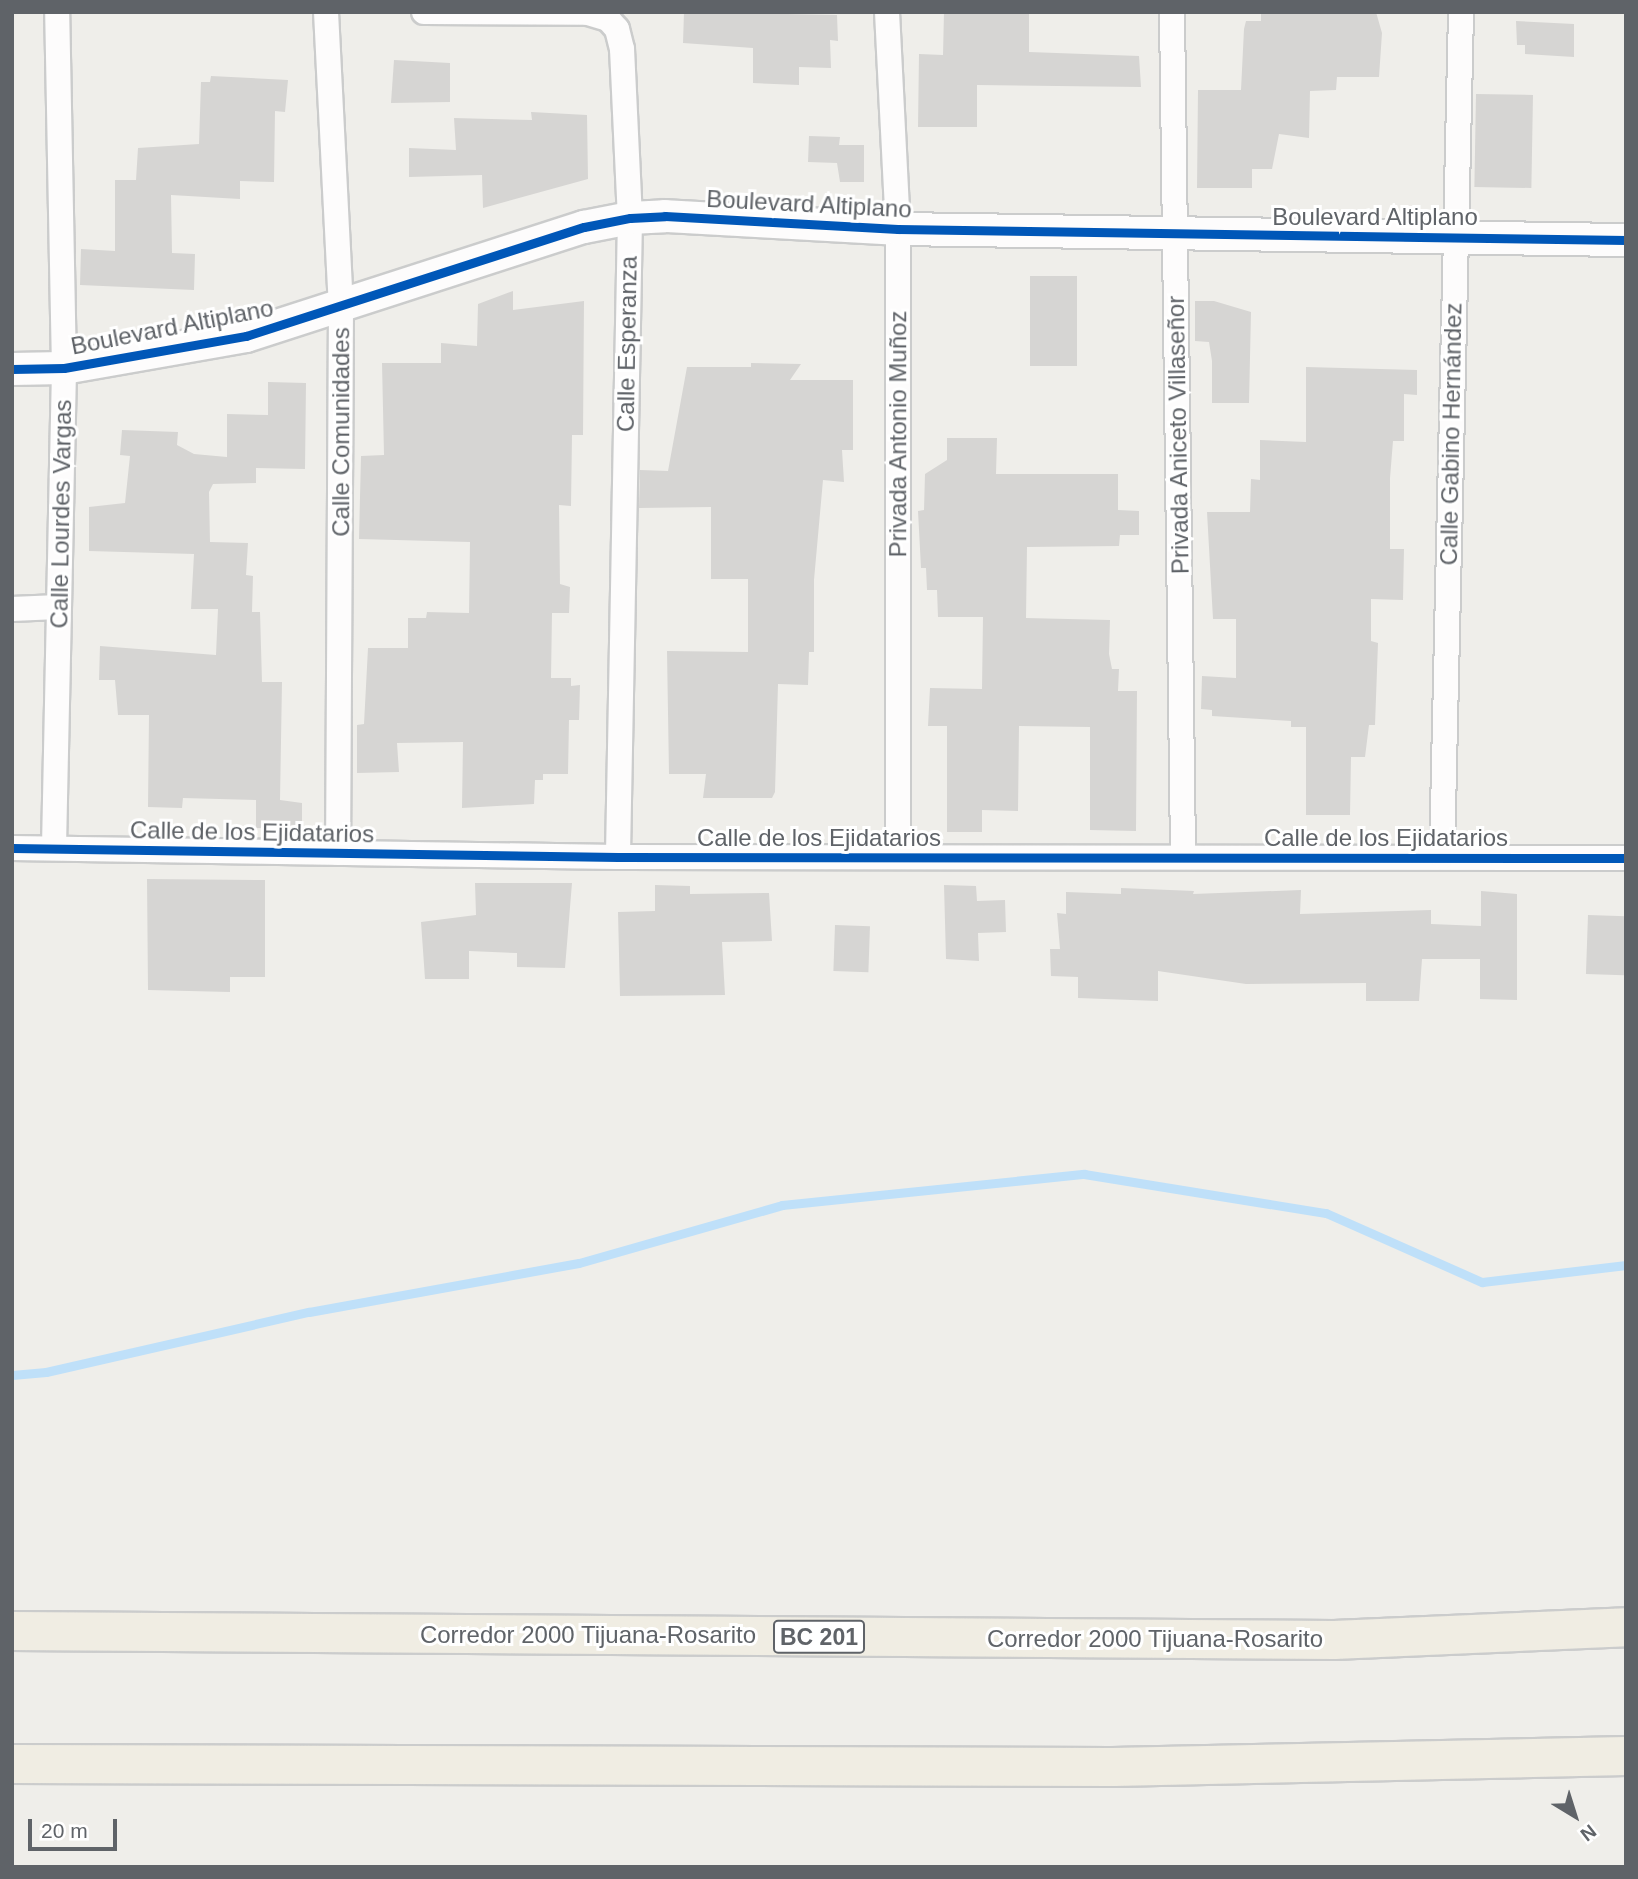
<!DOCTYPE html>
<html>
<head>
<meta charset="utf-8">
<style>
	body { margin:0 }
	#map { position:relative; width:1638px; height:1879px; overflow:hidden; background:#efeeea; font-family:Arial,sans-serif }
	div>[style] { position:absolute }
	.stream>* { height:9px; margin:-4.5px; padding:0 4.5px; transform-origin:4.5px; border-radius:4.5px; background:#bfe0f9 }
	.building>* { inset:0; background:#d6d5d3; transform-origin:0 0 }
	.roads { filter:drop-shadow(2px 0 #cbcccc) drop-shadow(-2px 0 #cbcccc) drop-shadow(0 2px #cbcccc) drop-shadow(0 -2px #cbcccc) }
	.minor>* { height:24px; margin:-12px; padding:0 12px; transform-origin:12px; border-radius:12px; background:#fdfcfc }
	.tertiary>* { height:32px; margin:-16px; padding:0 16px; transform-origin:16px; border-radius:16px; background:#fdfcfc }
	.motorway>* { height:38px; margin:-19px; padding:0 19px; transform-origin:19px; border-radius:19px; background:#f0ede3 }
	.cycleway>* { height:9px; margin:-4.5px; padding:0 4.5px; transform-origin:4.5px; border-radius:4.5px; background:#0057b8 }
	span { translate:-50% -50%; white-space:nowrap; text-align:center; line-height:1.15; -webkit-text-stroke:6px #fff; paint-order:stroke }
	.shield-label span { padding:2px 5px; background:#fff; border:2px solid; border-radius:5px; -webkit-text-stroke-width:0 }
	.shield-label { font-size:23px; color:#5f6368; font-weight:700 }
	.street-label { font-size:24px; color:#5f6368 }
	.frame { position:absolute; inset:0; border:14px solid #5f6368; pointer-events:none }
	.north { position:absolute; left:1540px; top:1781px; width:70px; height:70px; -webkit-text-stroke:5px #fff; paint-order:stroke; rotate:142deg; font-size:19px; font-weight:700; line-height:28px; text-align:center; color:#5f6368 }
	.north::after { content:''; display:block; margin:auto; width:24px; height:32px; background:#5f6368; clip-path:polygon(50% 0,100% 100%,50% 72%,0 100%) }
	.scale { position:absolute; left:28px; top:1819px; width:89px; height:32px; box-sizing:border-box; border:4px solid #5f6368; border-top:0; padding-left:9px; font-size:21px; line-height:24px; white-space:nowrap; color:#5f6368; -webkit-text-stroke:5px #fff; paint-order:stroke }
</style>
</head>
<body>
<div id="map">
	<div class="stream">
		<div style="left:12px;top:1375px;width:34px;rotate:-5deg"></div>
		<div style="left:46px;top:1372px;width:270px;rotate:-12.9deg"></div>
		<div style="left:309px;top:1312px;width:274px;rotate:-10.3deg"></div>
		<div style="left:579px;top:1263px;width:211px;rotate:-15.9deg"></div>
		<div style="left:782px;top:1205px;width:304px;rotate:-5.9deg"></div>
		<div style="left:1084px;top:1174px;width:245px;rotate:9.2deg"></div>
		<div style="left:1326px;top:1213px;width:171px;rotate:23.9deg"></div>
		<div style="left:1482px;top:1282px;width:145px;rotate:-6.7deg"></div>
	</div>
	<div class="building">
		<div style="clip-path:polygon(684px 12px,837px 15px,838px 41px,830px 40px,831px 68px,799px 67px,799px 85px,753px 83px,753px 48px,683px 43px)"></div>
		<div style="clip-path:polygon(944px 12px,1029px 12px,1029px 52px,1139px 56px,1141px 87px,977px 85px,977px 127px,918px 127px,919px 54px,943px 55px)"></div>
		<div style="clip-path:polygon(1261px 12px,1376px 12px,1382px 33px,1379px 77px,1337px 77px,1336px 90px,1310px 91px,1309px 138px,1279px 134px,1272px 169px,1252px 169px,1252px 188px,1197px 188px,1198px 90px,1241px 90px,1244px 29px,1246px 21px,1261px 21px)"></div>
		<div style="clip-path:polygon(1516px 21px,1574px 24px,1574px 57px,1525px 54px,1525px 45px,1517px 45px)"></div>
		<div style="clip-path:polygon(394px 60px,450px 63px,450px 102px,391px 103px)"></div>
		<div style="clip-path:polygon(211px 76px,288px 80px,285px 112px,275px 111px,274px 182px,240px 181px,240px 199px,171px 195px,172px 253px,195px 254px,194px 290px,80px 285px,81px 249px,115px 251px,115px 180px,136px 180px,138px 148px,199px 144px,201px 82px,210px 82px)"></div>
		<div style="left:1476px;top:94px;width:57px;height:93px;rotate:1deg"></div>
		<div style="clip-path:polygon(531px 112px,587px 115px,588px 179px,483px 208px,482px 175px,409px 177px,409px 148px,456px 150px,454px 118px,532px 120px)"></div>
		<div style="clip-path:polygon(809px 136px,840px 137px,839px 145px,864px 145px,864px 182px,840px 182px,837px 163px,808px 162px)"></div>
		<div style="left:1030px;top:276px;width:47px;height:90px"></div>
		<div style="clip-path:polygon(513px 291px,513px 310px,584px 301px,583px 435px,572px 435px,571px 506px,559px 505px,560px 584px,570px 587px,569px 613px,552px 613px,551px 678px,571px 678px,571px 686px,580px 685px,579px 720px,569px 720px,568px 774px,543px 774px,543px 780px,535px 780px,534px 804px,462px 808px,463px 742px,397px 743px,399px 772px,357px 773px,357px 725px,364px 724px,368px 648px,408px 648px,408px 618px,426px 618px,427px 612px,469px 613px,470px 542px,359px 539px,361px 456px,384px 455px,382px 363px,441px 363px,441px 343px,477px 346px,478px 304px)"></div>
		<div style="clip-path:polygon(1195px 301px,1214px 301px,1251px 312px,1249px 403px,1212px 403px,1212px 361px,1209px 342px,1195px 341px)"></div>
		<div style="clip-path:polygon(751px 363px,801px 364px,790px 380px,853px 380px,853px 450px,842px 450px,844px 482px,823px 480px,814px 580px,814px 652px,809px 652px,808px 685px,778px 684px,775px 792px,772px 798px,703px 798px,706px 774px,669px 774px,667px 651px,748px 652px,748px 579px,711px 579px,711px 507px,639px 508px,640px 470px,668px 471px,687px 367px,751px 367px)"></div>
		<div style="clip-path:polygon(1306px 367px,1417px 370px,1417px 395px,1404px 394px,1404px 441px,1393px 441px,1390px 478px,1390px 549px,1404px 549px,1403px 600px,1371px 599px,1371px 641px,1378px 643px,1375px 725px,1369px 725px,1365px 757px,1351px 757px,1350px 815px,1306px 815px,1306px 727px,1291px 727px,1291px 721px,1212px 716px,1212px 710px,1201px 709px,1202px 676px,1236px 678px,1236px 619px,1213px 619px,1207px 512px,1250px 512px,1251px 479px,1260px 480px,1260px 440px,1306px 442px)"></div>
		<div style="clip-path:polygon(268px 382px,306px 383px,305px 469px,256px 468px,256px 483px,213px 484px,209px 492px,210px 542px,248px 543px,246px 575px,253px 576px,252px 612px,260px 612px,262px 682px,282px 682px,280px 800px,302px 803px,302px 829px,256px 828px,256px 800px,183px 798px,182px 808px,148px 807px,149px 715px,118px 715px,115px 680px,99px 680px,100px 646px,216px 655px,218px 609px,191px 609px,194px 554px,89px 551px,89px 507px,125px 503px,130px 456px,120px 455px,122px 430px,178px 432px,177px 445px,194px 454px,227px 457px,227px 414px,268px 415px)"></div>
		<div style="clip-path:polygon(947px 438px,997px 438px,996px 474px,1118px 474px,1118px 510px,1139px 511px,1139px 535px,1120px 535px,1119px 546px,1027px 547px,1026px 618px,1110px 620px,1109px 654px,1112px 669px,1119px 669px,1118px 691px,1137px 691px,1136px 831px,1090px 830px,1090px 727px,1019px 726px,1018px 811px,982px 810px,982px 832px,947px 832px,947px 726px,928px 726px,930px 688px,982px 689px,983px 617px,938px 617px,937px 590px,927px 590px,926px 568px,921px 568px,918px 511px,924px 510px,925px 474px,947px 460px)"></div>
		<div style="clip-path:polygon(147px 879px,265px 880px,265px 977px,230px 977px,230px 992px,148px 990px)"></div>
		<div style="clip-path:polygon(475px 883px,572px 883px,565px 968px,517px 967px,517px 953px,469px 951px,469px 979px,425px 979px,421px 922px,476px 915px)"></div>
		<div style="clip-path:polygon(655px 885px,690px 886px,690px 894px,769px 893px,772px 941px,722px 942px,725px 995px,620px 996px,618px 912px,655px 911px)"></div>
		<div style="clip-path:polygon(944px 885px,976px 886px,977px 901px,1005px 900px,1006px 932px,978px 933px,979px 961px,946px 959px)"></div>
		<div style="clip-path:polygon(1121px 888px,1194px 891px,1193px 894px,1301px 890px,1300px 914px,1431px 910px,1431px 924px,1481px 926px,1481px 891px,1517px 894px,1517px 1000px,1480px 999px,1480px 959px,1422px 959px,1419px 1001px,1366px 1001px,1366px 983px,1246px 984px,1158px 971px,1158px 1001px,1078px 998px,1078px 977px,1051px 976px,1050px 949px,1060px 949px,1057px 913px,1066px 914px,1066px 892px,1121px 894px)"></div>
		<div style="left:1588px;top:915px;width:38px;height:59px;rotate:2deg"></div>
		<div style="left:835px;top:925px;width:35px;height:46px;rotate:2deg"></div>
	</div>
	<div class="roads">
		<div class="minor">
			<div style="left:326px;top:12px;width:294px;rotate:87.1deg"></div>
			<div style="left:341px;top:306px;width:547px;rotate:90.31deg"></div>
			<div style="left:424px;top:12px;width:164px;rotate:0.3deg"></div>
			<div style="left:588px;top:13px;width:21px;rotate:17deg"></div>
			<div style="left:608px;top:19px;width:13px;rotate:48deg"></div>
			<div style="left:617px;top:29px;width:21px;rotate:76deg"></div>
			<div style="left:622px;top:49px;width:169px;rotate:87.3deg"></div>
			<div style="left:630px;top:218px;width:639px;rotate:91.08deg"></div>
			<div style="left:887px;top:12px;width:217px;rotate:87.1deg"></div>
			<div style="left:898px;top:229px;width:627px;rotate:90deg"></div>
			<div style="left:1172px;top:12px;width:845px;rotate:89.25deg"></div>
			<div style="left:12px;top:609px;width:46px;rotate:-2.5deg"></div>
			<div style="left:54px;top:847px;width:479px;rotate:-88.8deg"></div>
			<div style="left:64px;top:368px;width:356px;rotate:-91.1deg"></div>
			<div style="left:12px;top:848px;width:606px;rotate:0.85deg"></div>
			<div style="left:618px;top:857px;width:1008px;rotate:0.06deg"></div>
			<div style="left:1442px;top:856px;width:844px;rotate:-88.71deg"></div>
		</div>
		<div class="tertiary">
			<div style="left:12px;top:369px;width:52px;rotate:-1.1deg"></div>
			<div style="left:64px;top:368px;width:185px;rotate:-10deg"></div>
			<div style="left:246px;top:336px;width:355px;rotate:-17.9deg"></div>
			<div style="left:584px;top:227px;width:47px;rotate:-11.1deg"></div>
			<div style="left:630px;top:218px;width:35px;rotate:-3deg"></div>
			<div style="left:665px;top:216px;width:233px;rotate:3.2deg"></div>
			<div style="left:898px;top:229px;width:728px;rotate:0.87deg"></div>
		</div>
		<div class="motorway">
			<div style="left:12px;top:1631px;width:1322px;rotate:0.39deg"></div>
			<div style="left:1334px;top:1640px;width:292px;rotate:-2.5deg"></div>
			<div style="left:12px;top:1764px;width:1101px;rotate:0.16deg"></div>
			<div style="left:1113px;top:1767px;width:513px;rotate:-1.23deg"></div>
		</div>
	</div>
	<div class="cycleway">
		<div style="left:12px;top:369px;width:52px;rotate:-1.1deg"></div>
		<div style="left:64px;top:368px;width:185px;rotate:-10deg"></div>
		<div style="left:246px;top:336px;width:355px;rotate:-17.9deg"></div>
		<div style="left:584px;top:227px;width:47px;rotate:-11.1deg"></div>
		<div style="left:630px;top:218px;width:35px;rotate:-3deg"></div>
		<div style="left:665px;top:216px;width:233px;rotate:3.2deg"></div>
		<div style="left:898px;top:229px;width:728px;rotate:0.87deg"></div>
		<div style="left:12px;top:848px;width:606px;rotate:0.85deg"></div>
		<div style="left:618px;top:857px;width:1008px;rotate:0.06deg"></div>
	</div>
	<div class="shield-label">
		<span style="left:819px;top:1637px">BC 201</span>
	</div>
	<div class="street-label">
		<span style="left:809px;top:204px;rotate:3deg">Boulevard Altiplano</span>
		<span style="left:1375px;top:217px">Boulevard Altiplano</span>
		<span style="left:172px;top:327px;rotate:-11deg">Boulevard Altiplano</span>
		<span style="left:627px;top:344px;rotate:-89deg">Calle Esperanza</span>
		<span style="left:341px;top:432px;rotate:-90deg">Calle Comunidades</span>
		<span style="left:898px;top:434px;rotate:-90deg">Privada Antonio Muñoz</span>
		<span style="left:1451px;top:434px;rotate:-89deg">Calle Gabino Hernández</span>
		<span style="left:1178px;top:435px;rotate:-91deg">Privada Aniceto Villaseñor</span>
		<span style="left:61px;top:514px;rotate:-89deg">Calle Lourdes Vargas</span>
		<span style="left:252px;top:832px;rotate:1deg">Calle de los Ejidatarios</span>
		<span style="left:819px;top:838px">Calle de los Ejidatarios</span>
		<span style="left:1386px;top:838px">Calle de los Ejidatarios</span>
		<span style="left:588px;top:1635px">Corredor 2000 Tijuana-Rosarito</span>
		<span style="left:1155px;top:1639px">Corredor 2000 Tijuana-Rosarito</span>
	</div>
	<div class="frame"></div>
	<div class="north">N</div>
	<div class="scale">20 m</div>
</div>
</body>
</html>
